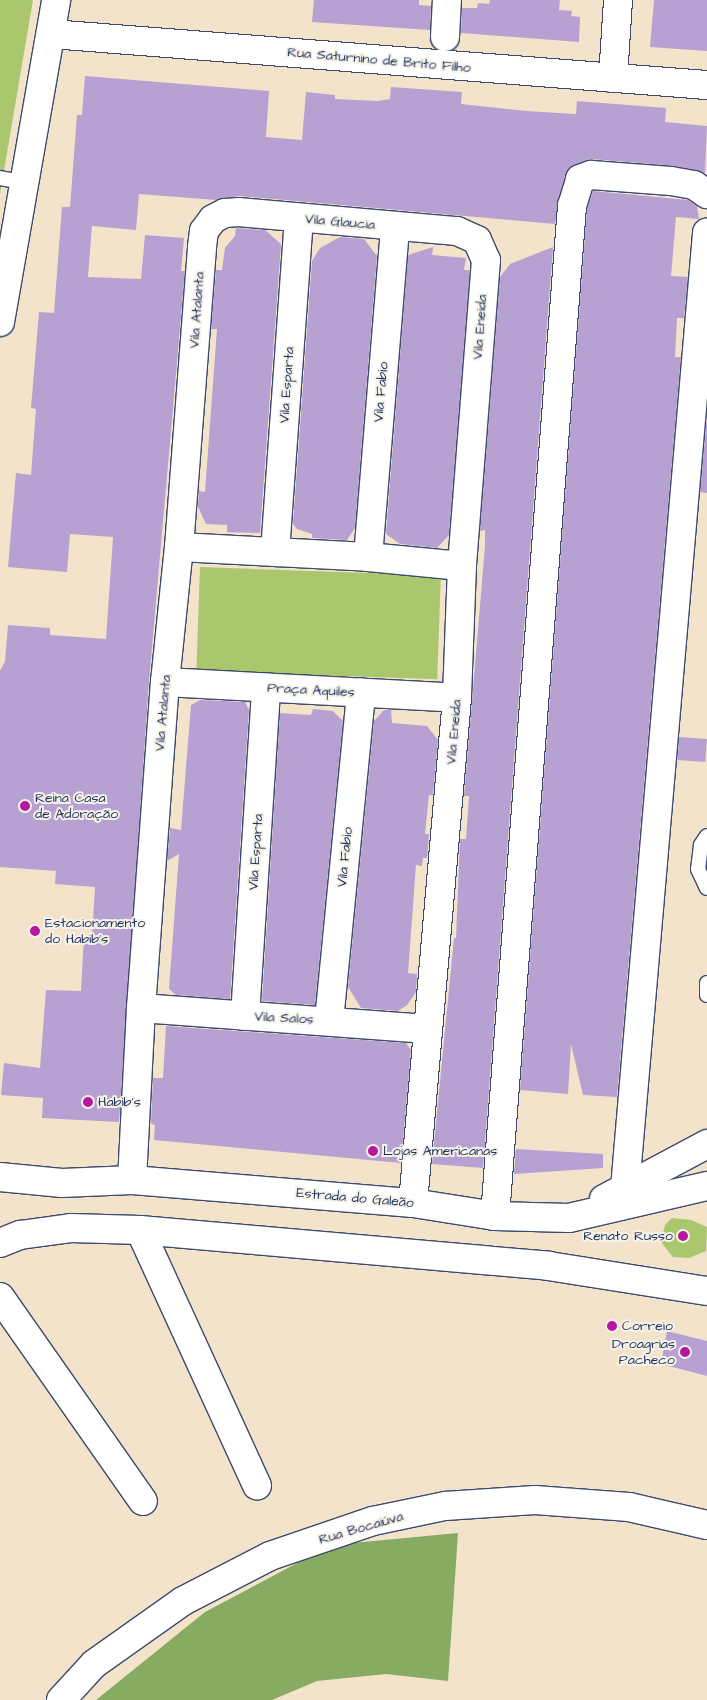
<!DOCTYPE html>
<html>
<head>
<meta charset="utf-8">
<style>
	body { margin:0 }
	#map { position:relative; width:707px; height:1700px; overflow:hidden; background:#f2e3ca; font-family:"Architects Daughter",sans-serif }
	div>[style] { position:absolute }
	.green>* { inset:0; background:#aac76e; transform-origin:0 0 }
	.forest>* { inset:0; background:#87ac61 }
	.building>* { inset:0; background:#b7a1d2; transform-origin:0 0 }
	.roads { filter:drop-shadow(1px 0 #3b4a6e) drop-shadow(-1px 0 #3b4a6e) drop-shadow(0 1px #3b4a6e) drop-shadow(0 -1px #3b4a6e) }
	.service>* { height:14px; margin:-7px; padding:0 7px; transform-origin:7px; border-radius:7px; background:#fff }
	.minor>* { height:28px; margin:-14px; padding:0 14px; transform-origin:14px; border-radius:14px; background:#fff }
	.secondary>* { height:28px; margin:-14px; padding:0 14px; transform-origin:14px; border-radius:14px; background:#fff }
	.dots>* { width:14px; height:14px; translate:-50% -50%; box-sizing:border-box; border:2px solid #f7f3e8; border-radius:50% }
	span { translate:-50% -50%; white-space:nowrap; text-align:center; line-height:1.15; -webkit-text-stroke:4px #f7f3e8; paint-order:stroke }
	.street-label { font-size:14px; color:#1b2f5e }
	.poi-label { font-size:14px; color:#1b2f5e }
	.left { translate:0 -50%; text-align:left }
	.right { translate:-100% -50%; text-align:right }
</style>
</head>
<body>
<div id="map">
	<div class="green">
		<div style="clip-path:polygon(0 0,33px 0,0 194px)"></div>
		<div style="left:200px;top:567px;width:241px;height:104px;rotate:2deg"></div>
		<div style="clip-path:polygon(672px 1218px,691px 1220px,707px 1227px,706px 1251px,689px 1258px,673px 1257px,661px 1242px,665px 1225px)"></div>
	</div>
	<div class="forest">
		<div style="clip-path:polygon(458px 1533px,448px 1681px,386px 1674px,317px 1681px,272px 1700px,96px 1700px,205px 1612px,331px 1545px)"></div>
	</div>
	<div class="building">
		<div style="clip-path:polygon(314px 0,419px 0,419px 5px,431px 6px,430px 30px,312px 22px)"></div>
		<div style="clip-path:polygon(490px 0,560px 0,559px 10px,572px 11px,571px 16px,580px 17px,579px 42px,461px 33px,462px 8px,477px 8px,478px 3px,489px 4px)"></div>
		<div style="clip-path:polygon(654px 0,707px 0,707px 51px,650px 47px)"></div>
		<div style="clip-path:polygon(85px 76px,269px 91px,266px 137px,302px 140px,306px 92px,335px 95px,335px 99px,378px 101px,390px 99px,391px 87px,462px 92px,461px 104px,526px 111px,576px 114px,577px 101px,666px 108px,665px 122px,707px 126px,705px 173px,674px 166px,592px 159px,574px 165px,565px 175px,555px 224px,239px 196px,217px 200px,139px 194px,136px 230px,92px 226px,88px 277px,141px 279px,145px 235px,184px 238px,181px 271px,185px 271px,149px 681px,119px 1122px,42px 1118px,43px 1098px,1px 1095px,4px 1063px,40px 1068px,46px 990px,81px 991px,84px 936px,92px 937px,95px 887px,55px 884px,56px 871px,0 867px,0 671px,5px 661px,8px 625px,50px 628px,50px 635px,106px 639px,113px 537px,70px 534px,67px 572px,8px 567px,16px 473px,31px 475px,36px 409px,31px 408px,39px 312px,54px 313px,62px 207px,70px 207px,77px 115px,82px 115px)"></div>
		<div style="clip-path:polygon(593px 191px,688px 200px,697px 206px,699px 219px,676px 217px,671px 276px,688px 277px,684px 318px,677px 318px,675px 357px,681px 357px,617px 1097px,583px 1095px,571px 1044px,568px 1094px,520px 1090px,587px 209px)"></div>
		<div style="clip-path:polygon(236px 228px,265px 230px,281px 244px,260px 533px,227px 532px,227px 525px,206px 524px,198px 507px,199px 491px,205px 492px,217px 329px,211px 329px,216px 270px,222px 270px,225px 248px,235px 236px)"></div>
		<div style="clip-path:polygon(340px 237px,364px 239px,377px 256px,355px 528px,347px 540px,312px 538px,312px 534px,297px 529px,293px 524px,312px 261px,320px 248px)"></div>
		<div style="clip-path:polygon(433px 247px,432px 255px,466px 258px,464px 270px,470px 270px,449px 535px,437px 548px,400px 544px,386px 534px,408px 255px)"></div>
		<div style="clip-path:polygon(553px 247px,483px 1168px,432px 1164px,454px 938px,456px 938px,460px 839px,466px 839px,469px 796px,464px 796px,485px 546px,485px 530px,480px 531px,500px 277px,510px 264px)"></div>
		<div style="clip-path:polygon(707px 416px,707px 493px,700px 492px)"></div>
		<div style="clip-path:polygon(200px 700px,245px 702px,249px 710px,230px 999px,176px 995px,169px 989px,179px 854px,167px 861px,170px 828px,181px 830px,191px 705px)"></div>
		<div style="clip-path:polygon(313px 709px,333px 711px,343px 721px,315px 1005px,262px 1001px,280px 713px,311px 715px)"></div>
		<div style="clip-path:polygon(384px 710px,391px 710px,392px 723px,427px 726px,438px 740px,433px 795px,429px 795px,425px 834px,429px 834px,427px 858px,423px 858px,422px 866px,416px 865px,408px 973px,417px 974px,416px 992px,407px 1005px,398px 1011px,361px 1008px,348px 987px,374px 721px)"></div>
		<div style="left:679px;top:737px;width:28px;height:23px;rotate:4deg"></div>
		<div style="clip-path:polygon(166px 1026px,406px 1043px,411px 1050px,401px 1163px,154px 1140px,155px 1125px,151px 1124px,153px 1078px,163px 1078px)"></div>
		<div style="clip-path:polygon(516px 1149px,603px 1154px,603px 1168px,514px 1174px)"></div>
		<div style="clip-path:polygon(667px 1331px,707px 1341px,707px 1376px,661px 1364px)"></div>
	</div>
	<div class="roads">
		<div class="service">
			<div style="left:0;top:178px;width:22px;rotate:10deg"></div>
			<div style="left:707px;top:836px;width:11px;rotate:124deg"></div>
			<div style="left:701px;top:845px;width:24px;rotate:97deg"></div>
			<div style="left:698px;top:869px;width:21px;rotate:65deg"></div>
			<div style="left:707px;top:983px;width:12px;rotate:90deg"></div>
		</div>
		<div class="minor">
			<div style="left:51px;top:34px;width:658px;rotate:4.45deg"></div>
			<div style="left:445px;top:37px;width:37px;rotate:-87deg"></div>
			<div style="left:613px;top:78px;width:78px;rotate:-86.3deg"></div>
			<div style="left:0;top:322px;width:327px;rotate:-80.1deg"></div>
			<div style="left:179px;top:547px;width:189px;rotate:3deg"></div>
			<div style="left:368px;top:557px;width:94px;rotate:5.5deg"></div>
			<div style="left:275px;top:552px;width:335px;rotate:-85.9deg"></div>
			<div style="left:368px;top:557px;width:332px;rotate:-85.3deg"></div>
			<div style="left:165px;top:682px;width:292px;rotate:3.1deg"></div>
			<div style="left:141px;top:1008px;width:287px;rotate:4.2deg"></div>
			<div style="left:245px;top:1016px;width:329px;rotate:-86.3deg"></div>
			<div style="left:329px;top:1021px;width:330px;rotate:-84.4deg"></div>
			<div style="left:132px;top:1180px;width:172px;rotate:-87deg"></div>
			<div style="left:141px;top:1008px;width:327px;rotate:-85.8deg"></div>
			<div style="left:165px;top:682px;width:136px;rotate:-84.1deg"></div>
			<div style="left:179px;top:547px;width:301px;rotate:-85.6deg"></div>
			<div style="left:202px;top:247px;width:16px;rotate:-83deg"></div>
			<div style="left:204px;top:231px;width:15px;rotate:-53deg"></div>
			<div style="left:213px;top:219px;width:13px;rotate:-27deg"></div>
			<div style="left:225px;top:213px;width:13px;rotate:-4deg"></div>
			<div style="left:238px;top:212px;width:220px;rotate:5deg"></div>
			<div style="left:457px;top:231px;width:22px;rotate:24deg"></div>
			<div style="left:477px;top:240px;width:22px;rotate:66deg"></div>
			<div style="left:486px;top:260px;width:307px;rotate:94.5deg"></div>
			<div style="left:462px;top:566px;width:132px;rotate:92.2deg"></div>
			<div style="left:457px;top:698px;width:507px;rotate:94.98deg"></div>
			<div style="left:625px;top:1188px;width:959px;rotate:-85.09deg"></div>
			<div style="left:495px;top:1216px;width:1013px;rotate:-85.64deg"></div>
			<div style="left:572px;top:206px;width:28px;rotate:-73deg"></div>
			<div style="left:580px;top:179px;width:12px;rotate:-20deg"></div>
			<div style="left:591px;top:175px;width:80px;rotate:4.3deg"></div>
			<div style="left:671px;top:181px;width:23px;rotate:10deg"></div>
			<div style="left:694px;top:185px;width:16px;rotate:35deg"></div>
			<div style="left:140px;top:1230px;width:281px;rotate:65.4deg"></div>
			<div style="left:0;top:1297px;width:249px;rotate:55deg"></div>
			<div style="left:61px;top:1700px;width:49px;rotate:-47.5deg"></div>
			<div style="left:94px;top:1664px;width:109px;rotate:-35.3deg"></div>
			<div style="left:183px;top:1601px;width:98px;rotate:-27.3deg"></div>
			<div style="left:270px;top:1556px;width:109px;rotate:-18.8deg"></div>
			<div style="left:373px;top:1521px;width:74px;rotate:-11.8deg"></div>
			<div style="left:445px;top:1506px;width:90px;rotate:-3.8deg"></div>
			<div style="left:535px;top:1500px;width:94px;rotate:4.3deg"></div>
			<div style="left:629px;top:1507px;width:80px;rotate:13deg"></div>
		</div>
		<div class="secondary">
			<div style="left:0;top:1177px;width:62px;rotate:5.5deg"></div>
			<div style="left:62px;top:1183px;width:70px;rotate:-2.5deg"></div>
			<div style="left:132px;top:1180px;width:282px;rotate:4.7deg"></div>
			<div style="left:413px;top:1203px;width:83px;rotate:9deg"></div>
			<div style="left:495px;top:1216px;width:74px;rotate:1.5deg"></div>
			<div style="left:569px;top:1218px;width:142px;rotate:-13.1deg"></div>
			<div style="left:604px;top:1199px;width:117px;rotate:-28.1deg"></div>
			<div style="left:0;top:1243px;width:22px;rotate:-22deg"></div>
			<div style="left:20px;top:1235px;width:51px;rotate:-7.8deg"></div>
			<div style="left:71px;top:1228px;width:69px;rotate:1.7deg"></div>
			<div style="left:140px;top:1230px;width:411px;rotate:5deg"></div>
			<div style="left:549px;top:1266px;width:160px;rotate:9deg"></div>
		</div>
	</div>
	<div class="dots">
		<div style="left:25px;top:806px;background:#b5179e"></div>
		<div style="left:35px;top:931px;background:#b5179e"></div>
		<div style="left:88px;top:1102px;background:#b5179e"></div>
		<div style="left:373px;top:1151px;background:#b5179e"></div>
		<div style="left:683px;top:1236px;background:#b5179e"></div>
		<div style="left:612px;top:1326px;background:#b5179e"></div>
		<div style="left:685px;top:1352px;background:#b5179e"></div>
	</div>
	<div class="street-label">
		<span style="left:379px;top:60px;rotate:5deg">Rua Saturnino de Brito Filho</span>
		<span style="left:340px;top:222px;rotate:5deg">Vila Glaucia</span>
		<span style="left:197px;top:310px;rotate:-86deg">Vila Atalanta</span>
		<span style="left:480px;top:327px;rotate:-86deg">Vila Eneida</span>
		<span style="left:287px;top:385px;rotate:-86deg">Vila Esparta</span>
		<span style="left:381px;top:392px;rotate:-85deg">Vila Fabio</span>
		<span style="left:311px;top:690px;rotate:3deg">Praça Aquiles</span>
		<span style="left:163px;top:713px;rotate:-85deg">Vila Atalanta</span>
		<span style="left:454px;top:732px;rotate:-85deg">Vila Eneida</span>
		<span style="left:256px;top:852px;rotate:-86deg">Vila Esparta</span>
		<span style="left:345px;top:857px;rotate:-84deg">Vila Fabio</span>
		<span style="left:284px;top:1018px;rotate:3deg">Vila Salos</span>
		<span style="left:355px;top:1198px;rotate:5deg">Estrada do Galeão</span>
		<span style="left:361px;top:1528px;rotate:-16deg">Rua Bocaiúva</span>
	</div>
	<div class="poi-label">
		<span class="left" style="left:35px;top:806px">Reina Casa<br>de Adoração</span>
		<span class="left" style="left:45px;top:931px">Estacionamento<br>do Habib's</span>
		<span class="left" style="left:98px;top:1102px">Habib's</span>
		<span class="left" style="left:383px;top:1151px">Lojas Americanas</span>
		<span class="right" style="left:673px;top:1236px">Renato Russo</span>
		<span class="left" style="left:622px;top:1326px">Correio</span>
		<span class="right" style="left:675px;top:1352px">Droagrias<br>Pacheco</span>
	</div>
</div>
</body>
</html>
